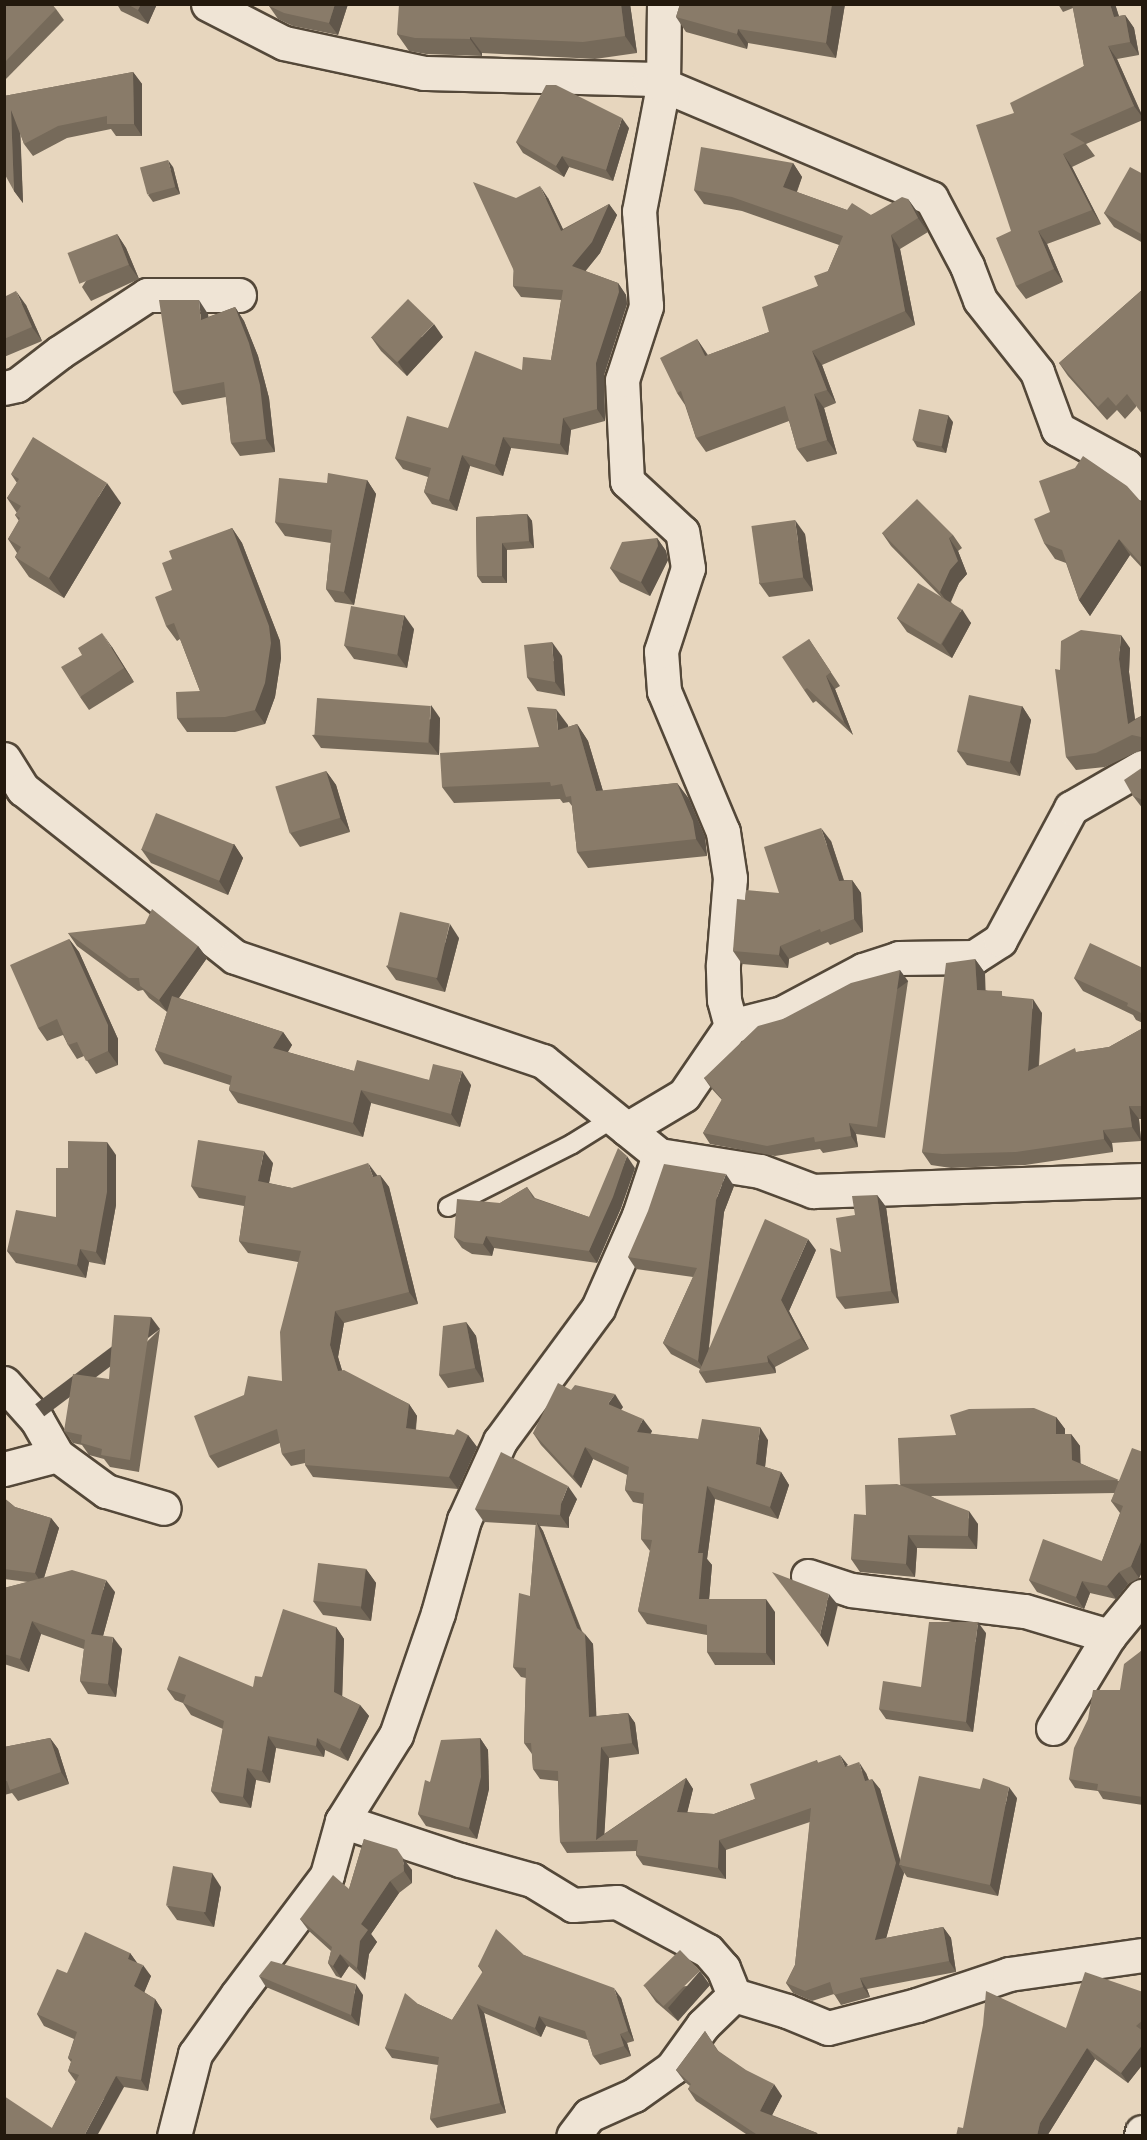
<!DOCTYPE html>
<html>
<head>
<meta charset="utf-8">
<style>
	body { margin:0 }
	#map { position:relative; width:1147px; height:2140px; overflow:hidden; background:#e7d6be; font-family:"Sorts Mill Goudy",serif }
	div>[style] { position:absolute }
	.roads { filter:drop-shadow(2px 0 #544839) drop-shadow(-2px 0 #544839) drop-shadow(0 2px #544839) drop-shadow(0 -2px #544839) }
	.service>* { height:18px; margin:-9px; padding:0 9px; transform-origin:9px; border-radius:9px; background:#efe4d5 }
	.minor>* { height:33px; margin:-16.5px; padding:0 16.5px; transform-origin:16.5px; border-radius:16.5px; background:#efe4d5 }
	.wall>* { inset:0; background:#766a5a }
	.shaded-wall>* { inset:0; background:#60564a; transform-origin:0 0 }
	.building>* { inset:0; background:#897b69; transform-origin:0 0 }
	span { translate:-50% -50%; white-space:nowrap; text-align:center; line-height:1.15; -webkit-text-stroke:4.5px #efe4d5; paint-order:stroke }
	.frame { position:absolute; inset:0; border:6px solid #23190d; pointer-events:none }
</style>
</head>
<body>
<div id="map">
	<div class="roads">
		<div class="service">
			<div style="left:448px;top:1207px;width:139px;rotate:-26.9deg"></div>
			<div style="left:572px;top:1144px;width:47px;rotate:-32deg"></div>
		</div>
		<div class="minor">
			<div style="left:208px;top:4px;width:85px;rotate:27.2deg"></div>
			<div style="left:284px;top:43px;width:143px;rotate:12.1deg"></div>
			<div style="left:424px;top:73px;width:225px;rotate:1.5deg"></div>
			<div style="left:649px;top:79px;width:306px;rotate:22.9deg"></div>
			<div style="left:931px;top:198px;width:77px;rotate:62.1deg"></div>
			<div style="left:967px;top:266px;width:36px;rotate:69deg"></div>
			<div style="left:980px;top:300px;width:92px;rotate:51.6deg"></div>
			<div style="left:1037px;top:372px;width:61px;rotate:69.8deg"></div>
			<div style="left:1058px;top:429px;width:77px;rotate:28.6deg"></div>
			<div style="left:1126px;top:466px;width:24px;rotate:48deg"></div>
			<div style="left:4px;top:388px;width:13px;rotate:-13deg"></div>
			<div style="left:17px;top:385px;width:54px;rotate:-37.5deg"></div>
			<div style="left:60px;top:352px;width:104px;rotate:-33.2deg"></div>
			<div style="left:147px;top:295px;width:92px"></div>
			<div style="left:4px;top:759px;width:36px;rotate:58deg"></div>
			<div style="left:23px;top:789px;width:270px;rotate:38.4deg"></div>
			<div style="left:235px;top:957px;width:325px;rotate:18.7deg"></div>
			<div style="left:543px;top:1061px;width:149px;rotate:39deg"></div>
			<div style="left:659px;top:1155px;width:102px;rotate:9deg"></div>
			<div style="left:760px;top:1171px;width:57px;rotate:20.7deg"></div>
			<div style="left:813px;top:1191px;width:329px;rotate:-1.9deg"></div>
			<div style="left:731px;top:1026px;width:53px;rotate:-14.3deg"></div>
			<div style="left:782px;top:1013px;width:92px;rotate:-28deg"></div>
			<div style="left:863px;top:970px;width:38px;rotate:-18deg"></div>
			<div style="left:899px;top:958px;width:75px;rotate:-0.8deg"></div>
			<div style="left:974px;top:957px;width:31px;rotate:-33deg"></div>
			<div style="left:1000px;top:940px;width:150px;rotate:-61.7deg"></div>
			<div style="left:1071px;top:808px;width:82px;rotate:-30deg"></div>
			<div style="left:627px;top:1129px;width:66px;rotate:-30.8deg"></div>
			<div style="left:684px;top:1095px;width:83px;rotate:-55.7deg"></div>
			<div style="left:731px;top:1026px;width:27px;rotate:-105deg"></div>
			<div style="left:724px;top:1000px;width:35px;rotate:-92deg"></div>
			<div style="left:723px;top:965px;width:87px;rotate:-85.4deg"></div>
			<div style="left:730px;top:878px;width:47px;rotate:-98.7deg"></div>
			<div style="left:723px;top:832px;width:153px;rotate:-112.7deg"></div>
			<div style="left:664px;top:691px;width:40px;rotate:-94.3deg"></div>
			<div style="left:661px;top:651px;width:87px;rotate:-72deg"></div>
			<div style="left:688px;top:568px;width:36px;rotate:-99deg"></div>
			<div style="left:682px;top:532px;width:75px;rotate:-137.2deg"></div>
			<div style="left:627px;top:481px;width:101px;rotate:-92.8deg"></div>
			<div style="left:622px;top:380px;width:78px;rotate:-72deg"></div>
			<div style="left:646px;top:306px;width:95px;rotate:-94.2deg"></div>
			<div style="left:639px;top:211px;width:127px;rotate:-79.1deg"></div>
			<div style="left:663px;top:86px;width:82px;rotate:-89.3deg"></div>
			<div style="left:4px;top:1383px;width:50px;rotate:48.3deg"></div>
			<div style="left:37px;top:1420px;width:40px;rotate:60.3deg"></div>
			<div style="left:57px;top:1455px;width:61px;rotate:36.3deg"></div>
			<div style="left:106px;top:1491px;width:60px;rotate:16.3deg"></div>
			<div style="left:4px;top:1469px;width:55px;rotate:-14.8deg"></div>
			<div style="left:808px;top:1576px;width:45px;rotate:18deg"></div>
			<div style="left:851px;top:1590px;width:175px;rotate:6.9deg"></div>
			<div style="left:1025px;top:1611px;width:88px;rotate:16.6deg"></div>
			<div style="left:1053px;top:1728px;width:108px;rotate:-58.7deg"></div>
			<div style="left:1109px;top:1636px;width:52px;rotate:-50.5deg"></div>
			<div style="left:342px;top:1821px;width:124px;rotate:18.3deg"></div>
			<div style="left:460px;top:1860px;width:75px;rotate:15.5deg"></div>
			<div style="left:532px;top:1880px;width:48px;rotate:31.4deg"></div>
			<div style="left:573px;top:1905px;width:44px;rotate:-3.9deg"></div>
			<div style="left:617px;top:1902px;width:103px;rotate:28.3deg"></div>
			<div style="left:708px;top:1951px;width:23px;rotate:49deg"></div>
			<div style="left:723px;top:1968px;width:29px;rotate:68deg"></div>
			<div style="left:734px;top:1995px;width:43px;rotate:135.9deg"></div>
			<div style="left:703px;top:2025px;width:53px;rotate:125.8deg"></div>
			<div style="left:672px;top:2068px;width:47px;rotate:144.6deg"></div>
			<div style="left:634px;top:2095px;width:49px;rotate:156deg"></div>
			<div style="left:589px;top:2115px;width:26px;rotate:127deg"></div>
			<div style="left:734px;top:1995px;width:55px;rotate:16.8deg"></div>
			<div style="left:787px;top:2011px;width:44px;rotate:22.5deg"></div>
			<div style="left:828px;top:2028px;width:92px;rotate:-14.5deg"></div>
			<div style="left:917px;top:2005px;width:97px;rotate:-18.6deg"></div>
			<div style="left:1009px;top:1974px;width:134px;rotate:-8.1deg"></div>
			<div style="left:174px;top:2136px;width:85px;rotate:-75.6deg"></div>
			<div style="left:195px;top:2054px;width:72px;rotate:-54.6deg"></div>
			<div style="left:237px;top:1995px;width:150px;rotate:-53.1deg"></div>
			<div style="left:327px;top:1875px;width:56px;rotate:-74.5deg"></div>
			<div style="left:342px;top:1821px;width:102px;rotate:-57.9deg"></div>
			<div style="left:396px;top:1735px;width:129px;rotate:-71deg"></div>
			<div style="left:438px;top:1613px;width:97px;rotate:-74.4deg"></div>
			<div style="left:464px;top:1520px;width:87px;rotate:-65.5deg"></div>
			<div style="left:500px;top:1441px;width:165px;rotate:-53.6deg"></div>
			<div style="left:598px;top:1308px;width:102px;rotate:-66.2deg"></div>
			<div style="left:639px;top:1215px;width:63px;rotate:-71.6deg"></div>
			<div style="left:1141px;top:2136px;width:4px;rotate:-76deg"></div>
		</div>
	</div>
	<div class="wall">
		<div style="clip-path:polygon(4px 4px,56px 9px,64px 20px,4px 81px)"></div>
		<div style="clip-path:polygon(117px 4px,157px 4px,148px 24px,121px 11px)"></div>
		<div style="clip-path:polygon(348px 4px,338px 35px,293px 26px,278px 19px,269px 6px)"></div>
		<div style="clip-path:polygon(630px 4px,637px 53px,595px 59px,482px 53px,482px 56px,426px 54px,409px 51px,397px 34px)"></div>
		<div style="clip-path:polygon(680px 4px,845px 4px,836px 58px,748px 43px,747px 49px,686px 32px,676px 17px)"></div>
		<div style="clip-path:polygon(1058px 4px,1115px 4px,1119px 16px,1125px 15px,1134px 28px,1139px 55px,1117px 59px,1143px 117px,1143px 120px,1086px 144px,1095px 156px,1072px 167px,1101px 224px,1047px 244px,1063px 282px,1026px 299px,1016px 286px,1011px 231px,1014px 113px,1084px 66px,1073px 8px,1063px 12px)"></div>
		<div style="clip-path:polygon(133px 72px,142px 84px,142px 136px,116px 136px,111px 129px,67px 138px,33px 156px,24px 144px,20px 132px,23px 203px,14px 191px,4px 96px)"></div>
		<div style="clip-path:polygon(629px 128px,613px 181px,569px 167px,564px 177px,523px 153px,516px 142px)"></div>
		<div style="clip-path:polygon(793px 163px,802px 177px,797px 192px,847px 210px,871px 215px,908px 199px,918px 213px,928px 232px,900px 249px,915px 325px,822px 365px,836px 403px,824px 408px,837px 454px,807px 462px,797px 449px,789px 421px,706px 452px,696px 438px,685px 405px,677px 393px,697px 339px,708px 355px,769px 332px,818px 286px,828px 271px,839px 245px,742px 211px,704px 204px,694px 190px)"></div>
		<div style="clip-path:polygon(173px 167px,180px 194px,153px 202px,148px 195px)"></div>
		<div style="clip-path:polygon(1143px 174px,1143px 243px,1114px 227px,1104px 213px)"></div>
		<div style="clip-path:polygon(516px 198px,548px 198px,563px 229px,609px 204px,617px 215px,600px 253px,585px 271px,618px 283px,626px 295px,627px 304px,604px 375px,605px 421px,571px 430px,568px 455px,511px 448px,503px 476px,470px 466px,457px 511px,432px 504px,424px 492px,428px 477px,403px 469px,395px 458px,448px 428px,522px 370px,551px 360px,561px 300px,521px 297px,513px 286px)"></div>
		<div style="clip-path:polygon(117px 234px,126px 248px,139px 279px,91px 301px,82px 287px)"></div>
		<div style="clip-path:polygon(1143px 289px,1136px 407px,1125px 419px,1117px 410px,1107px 420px,1068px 376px,1059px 363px)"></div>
		<div style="clip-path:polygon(4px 297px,26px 305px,42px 341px,4px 357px)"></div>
		<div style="clip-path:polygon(235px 307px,244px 321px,258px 356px,269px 398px,275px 452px,240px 456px,231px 443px,226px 397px,182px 405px,173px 392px,208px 314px,208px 317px)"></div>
		<div style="clip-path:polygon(371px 337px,443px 337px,407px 376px,381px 351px)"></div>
		<div style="clip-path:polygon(953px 422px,946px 453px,917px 447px,913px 440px)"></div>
		<div style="clip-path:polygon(11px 474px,121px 503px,64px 598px,29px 577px,15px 557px,17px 553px,8px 539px,19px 521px,15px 515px,17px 513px,7px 498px,17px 483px)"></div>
		<div style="clip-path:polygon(367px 480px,376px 494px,354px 605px,335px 602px,326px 589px,331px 543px,285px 536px,275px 522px)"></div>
		<div style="clip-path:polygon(1143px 504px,1143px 569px,1130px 555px,1090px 616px,1079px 600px,1066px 563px,1055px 559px,1044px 543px)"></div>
		<div style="clip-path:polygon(527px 514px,532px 521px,534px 548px,507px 550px,507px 583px,482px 583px,477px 576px,476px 517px)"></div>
		<div style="clip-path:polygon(232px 528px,242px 543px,280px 641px,281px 658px,275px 697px,265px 724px,235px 732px,187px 732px,177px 718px,200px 691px,180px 639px,177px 641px,166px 626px,172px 590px,172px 559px)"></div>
		<div style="clip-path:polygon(882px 533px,953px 535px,962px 548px,958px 551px,967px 574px,959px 583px,951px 602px,971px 623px,952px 658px,907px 632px,897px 618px,941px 597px,891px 546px)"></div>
		<div style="clip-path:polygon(805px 534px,813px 591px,769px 597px,759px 583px)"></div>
		<div style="clip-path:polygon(657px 538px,666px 551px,668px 560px,650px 596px,620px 582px,610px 568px)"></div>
		<div style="clip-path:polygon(414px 629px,407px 668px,354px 659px,344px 645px)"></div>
		<div style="clip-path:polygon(809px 639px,840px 686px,835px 689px,853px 735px,816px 701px,813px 703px,804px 690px)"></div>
		<div style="clip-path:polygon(112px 647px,134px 682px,89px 710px,80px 697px)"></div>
		<div style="clip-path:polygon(1130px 648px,1129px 672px,1135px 719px,1143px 715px,1143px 749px,1105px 767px,1076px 770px,1066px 757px,1060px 670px)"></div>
		<div style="clip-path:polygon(562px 656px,565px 696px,537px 691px,527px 677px)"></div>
		<div style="clip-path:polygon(1022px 706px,1031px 720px,1020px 776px,967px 765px,957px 751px)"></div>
		<div style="clip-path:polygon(440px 718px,439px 755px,321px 748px,312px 735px)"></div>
		<div style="clip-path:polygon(577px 724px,588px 741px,603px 791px,677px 783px,689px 799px,705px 837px,707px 856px,588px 868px,577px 852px,572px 806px,569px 802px,563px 803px,560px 799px,454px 803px,442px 787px,539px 747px,568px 725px,568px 727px)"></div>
		<div style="clip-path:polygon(1143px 767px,1143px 809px,1133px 796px)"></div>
		<div style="clip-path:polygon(326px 771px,336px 785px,350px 832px,300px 847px,290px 833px)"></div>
		<div style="clip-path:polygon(831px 841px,844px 880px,852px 880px,861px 893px,863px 932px,830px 945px,828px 942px,789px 959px,788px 968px,742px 964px,733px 951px,745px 900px,779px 893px)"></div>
		<div style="clip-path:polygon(234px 844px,243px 858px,228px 895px,151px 863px,141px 849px)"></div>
		<div style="clip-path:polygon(68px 933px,198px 946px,207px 958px,179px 998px,283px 1032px,292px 1045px,288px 1052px,354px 1071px,471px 1085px,460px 1127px,371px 1103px,363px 1137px,238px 1103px,229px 1090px,230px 1085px,164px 1064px,155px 1050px,167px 1012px,149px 998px,143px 990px,138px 991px,77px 946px)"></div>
		<div style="clip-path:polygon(459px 938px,445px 992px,396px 980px,386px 966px)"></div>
		<div style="clip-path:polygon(69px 939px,79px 952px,118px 1039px,118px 1065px,96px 1074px,84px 1056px,77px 1059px,68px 1045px,63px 1035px,47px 1041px,38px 1028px)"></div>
		<div style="clip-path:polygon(975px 959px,985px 973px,985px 990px,1006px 997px,1042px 1013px,1039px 1066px,1077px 1052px,1109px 1047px,1143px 1028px,1143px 1119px,1139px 1119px,1141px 1141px,1112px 1143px,1113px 1152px,1025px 1165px,951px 1168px,931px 1165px,922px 1152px)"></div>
		<div style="clip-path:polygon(1143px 968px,1143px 1023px,1136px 1020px,1133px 1015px,1083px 991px,1074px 978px)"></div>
		<div style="clip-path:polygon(908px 981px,885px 1138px,856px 1134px,858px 1147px,823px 1153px,820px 1149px,775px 1156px,710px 1144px,703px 1133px,722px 1100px,711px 1088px,704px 1078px,783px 1019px)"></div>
		<div style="clip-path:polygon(116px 1155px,116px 1205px,105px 1265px,89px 1262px,86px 1278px,16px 1263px,7px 1251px,56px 1217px,68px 1168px)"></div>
		<div style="clip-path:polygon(273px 1163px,269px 1183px,292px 1188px,380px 1175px,389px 1187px,418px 1304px,344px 1323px,338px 1357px,342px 1371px,409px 1404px,417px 1416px,416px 1430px,454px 1435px,468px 1435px,477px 1447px,458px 1489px,313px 1477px,305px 1465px,305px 1463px,291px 1466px,282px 1454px,280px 1443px,218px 1468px,209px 1456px,282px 1381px,298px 1262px,248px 1253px,239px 1241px,244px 1206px,199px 1198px,191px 1186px)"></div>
		<div style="clip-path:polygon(635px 1168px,621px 1208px,597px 1263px,494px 1248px,492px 1256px,472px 1254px,462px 1248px,454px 1237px,500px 1203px,527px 1187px,535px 1198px,589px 1217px)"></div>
		<div style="clip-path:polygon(734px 1186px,724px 1212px,709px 1348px,816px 1250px,789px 1311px,809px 1349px,775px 1367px,776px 1373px,706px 1383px,699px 1372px,700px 1369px,671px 1354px,663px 1343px,693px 1277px,636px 1269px,628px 1257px)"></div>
		<div style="clip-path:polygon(877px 1195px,886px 1207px,899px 1303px,845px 1309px,836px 1297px,841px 1252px,855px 1215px)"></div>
		<div style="clip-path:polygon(466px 1322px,476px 1336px,484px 1382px,448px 1388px,439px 1375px)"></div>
		<div style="clip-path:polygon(160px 1329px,139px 1472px,110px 1467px,104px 1459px,89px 1455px,82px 1445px,73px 1443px,64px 1431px,109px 1379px)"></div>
		<div style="clip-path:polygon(623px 1407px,621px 1410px,652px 1431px,650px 1434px,698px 1439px,768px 1440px,765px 1467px,781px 1472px,789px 1485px,778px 1519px,715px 1499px,707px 1559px,712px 1565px,709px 1599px,775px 1612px,775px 1665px,715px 1665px,707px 1652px,707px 1635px,647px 1624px,638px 1611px,650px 1551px,641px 1539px,643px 1504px,633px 1502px,625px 1490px,627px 1475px,593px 1459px,581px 1488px,541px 1445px,533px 1433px)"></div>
		<div style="clip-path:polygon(1056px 1417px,1065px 1429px,1065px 1434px,1071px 1434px,1080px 1446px,1080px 1463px,1119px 1481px,1143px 1452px,1143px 1570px,1139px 1578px,1128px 1584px,1116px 1599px,1090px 1593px,1084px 1609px,1037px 1592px,1029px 1580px,1102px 1561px,1120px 1513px,1111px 1501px,1115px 1493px,931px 1496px,978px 1524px,977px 1549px,917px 1548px,915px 1577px,860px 1572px,851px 1559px,866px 1515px,956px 1435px)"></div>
		<div style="clip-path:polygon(4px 1498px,15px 1507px,51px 1518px,59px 1528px,44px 1578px,115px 1592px,103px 1636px,122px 1649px,116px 1697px,88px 1694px,80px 1681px,84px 1649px,41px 1634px,29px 1672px,4px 1664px,4px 1588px,28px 1582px,4px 1579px)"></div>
		<div style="clip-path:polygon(577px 1499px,569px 1517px,569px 1528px,540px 1526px,543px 1531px,582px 1631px,593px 1644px,596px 1716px,628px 1713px,635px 1723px,639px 1754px,609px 1758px,604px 1834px,686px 1778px,693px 1789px,687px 1812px,714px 1814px,755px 1799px,817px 1760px,818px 1763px,848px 1766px,866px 1773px,869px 1780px,880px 1789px,900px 1861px,1017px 1798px,998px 1896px,907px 1877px,903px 1871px,904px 1873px,886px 1938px,943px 1927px,951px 1938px,956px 1972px,867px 1989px,870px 1997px,841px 2005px,834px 1994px,812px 2001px,793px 1993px,786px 1983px,795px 1965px,810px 1822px,726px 1850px,726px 1879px,643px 1865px,636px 1855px,636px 1851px,567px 1853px,560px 1842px,558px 1781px,540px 1779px,533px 1769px,532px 1754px,524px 1743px,526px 1678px,521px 1677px,513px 1667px,530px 1596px,536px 1525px,484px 1522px,475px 1509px)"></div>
		<div style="clip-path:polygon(366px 1569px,376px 1583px,371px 1621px,323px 1615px,313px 1601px)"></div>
		<div style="clip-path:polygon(336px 1627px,344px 1639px,342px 1696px,360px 1705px,369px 1716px,348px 1761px,325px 1750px,324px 1757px,276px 1748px,270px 1783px,256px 1780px,251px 1808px,220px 1803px,211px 1791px,223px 1729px,191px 1715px,183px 1703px,175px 1700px,167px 1689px,253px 1687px,262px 1677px)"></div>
		<div style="clip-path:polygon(986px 1633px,973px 1732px,886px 1719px,879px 1709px,921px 1687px)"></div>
		<div style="clip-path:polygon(1143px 1642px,1143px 1805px,1103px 1799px,1098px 1791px,1075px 1788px,1069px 1779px,1120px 1690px,1141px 1651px)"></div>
		<div style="clip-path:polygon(50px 1738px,58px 1749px,69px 1784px,18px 1801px,12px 1793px,4px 1795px,4px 1747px)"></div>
		<div style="clip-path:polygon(480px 1738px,488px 1750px,489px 1789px,477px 1839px,426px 1826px,418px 1814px,430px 1782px)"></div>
		<div style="clip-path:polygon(364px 1839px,412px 1870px,412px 1883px,399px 1893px,371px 1934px,377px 1942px,369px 1954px,365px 1980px,349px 1966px,341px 1978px,336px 1976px,328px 1963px,331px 1951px,309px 1931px,300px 1919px,349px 1889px)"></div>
		<div style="clip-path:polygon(221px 1887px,214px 1927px,177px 1920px,167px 1906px)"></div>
		<div style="clip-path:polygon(130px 1953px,137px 1963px,151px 1976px,144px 1992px,155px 1999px,162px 2010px,148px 2091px,124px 2087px,52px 2128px,76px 2082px,68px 2071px,71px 2062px,68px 2058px,74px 2039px,44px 2026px,37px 2014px,67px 1973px)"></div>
		<div style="clip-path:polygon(524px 1955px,621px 1998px,634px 2041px,627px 2043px,631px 2056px,600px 2065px,593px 2056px,588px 2040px,546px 2026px,541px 2037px,484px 2013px,506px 2113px,437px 2128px,430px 2119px,438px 2065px,392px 2058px,385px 2048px,418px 2004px,452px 2020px,483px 1973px,478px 1966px)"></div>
		<div style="clip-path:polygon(259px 1976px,363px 1995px,359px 2026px,266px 1987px)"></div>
		<div style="clip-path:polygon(710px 1985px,678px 2021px,656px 2002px,646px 1988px)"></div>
		<div style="clip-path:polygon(1143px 1992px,1143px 2064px,1128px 2083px,1095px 2059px,1047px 2136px,956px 2136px,1066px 2028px)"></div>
		<div style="clip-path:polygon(705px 2031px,719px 2052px,782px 2096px,772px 2115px,817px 2133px,819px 2136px,749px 2136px,696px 2101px,688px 2089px,690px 2086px,685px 2082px,676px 2070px)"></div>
	</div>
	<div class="shaded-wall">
		<div style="clip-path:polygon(141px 4px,157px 4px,148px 24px,138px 10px)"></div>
		<div style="clip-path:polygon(335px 4px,348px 4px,338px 35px,329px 23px)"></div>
		<div style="clip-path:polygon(621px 4px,630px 4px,637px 53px,625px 36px)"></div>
		<div style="clip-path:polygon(832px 4px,845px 4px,836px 58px,826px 43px)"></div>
		<div style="clip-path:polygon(1110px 4px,1115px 4px,1123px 30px,1114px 17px)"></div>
		<div style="clip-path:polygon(1125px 15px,1134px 28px,1139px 55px,1130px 42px)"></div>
		<div style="clip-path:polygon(738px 29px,748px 43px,747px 49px,737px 34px)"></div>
		<div style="clip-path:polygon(470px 37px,482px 53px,482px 56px,470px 39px)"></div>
		<div style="clip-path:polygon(1108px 46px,1117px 59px,1143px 118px,1134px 106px)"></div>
		<div style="clip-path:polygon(133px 72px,142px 84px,142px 136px,134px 124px)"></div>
		<div style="clip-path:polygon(11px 110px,20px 122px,23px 203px,14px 191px)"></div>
		<div style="clip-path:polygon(622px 118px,629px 128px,613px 181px,606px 170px)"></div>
		<div style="clip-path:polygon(1063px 154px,1072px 167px,1101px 224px,1092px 210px)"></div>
		<div style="clip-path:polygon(562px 156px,569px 167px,564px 177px,556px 166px)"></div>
		<div style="clip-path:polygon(168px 160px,173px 167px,180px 194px,175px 187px)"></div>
		<div style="clip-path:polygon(793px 163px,802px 177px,793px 201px,783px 187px)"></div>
		<div style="clip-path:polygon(540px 186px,548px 198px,569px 242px,561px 231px)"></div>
		<div style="clip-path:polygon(908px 199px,918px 213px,928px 232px,918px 218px)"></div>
		<div style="clip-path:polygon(609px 204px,617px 215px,600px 253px,580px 278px,572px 266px)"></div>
		<div style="clip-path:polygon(1038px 231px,1047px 244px,1063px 282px,1054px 269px)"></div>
		<div style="clip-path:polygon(117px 234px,126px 248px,139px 279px,129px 265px)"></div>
		<div style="clip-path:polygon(891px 235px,900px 249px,915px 325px,905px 311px)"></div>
		<div style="clip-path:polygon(618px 283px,626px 295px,627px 304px,604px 375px,605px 421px,597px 409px,596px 363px)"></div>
		<div style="clip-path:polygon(16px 291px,26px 305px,42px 341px,32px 327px)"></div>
		<div style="clip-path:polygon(199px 300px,208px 314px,211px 333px,201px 320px)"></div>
		<div style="clip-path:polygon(235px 307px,244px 321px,258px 356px,269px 398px,275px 452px,266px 439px)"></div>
		<div style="clip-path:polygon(434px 324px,443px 337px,407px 376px,398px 362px)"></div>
		<div style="clip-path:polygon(697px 339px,706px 353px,715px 370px,705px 356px)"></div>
		<div style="clip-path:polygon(812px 351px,822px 365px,836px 403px,827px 390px)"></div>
		<div style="clip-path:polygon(814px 394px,824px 408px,837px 454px,827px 440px)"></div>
		<div style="clip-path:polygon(948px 415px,953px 422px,946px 453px,941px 446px)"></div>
		<div style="clip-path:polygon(563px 418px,571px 430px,568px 455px,560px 444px)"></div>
		<div style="clip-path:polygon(503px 437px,511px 448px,503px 476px,495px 465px)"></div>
		<div style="clip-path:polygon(462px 455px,470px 466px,457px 511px,449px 500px)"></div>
		<div style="clip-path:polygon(367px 480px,376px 494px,354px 605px,344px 592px)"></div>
		<div style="clip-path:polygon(107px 483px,121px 503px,64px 598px,49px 578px)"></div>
		<div style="clip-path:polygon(527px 514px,532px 521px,534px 548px,529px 541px)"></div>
		<div style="clip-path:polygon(795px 520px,805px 534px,813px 591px,803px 577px)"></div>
		<div style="clip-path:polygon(232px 528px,242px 543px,280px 641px,281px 658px,275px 697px,265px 724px,255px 710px)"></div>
		<div style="clip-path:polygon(657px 538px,666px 551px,668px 560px,650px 596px,641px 582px)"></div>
		<div style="clip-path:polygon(949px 538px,958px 551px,967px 574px,959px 583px,949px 605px,940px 592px)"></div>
		<div style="clip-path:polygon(1119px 539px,1130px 555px,1090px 616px,1079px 600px)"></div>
		<div style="clip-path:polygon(502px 543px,507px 550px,507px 583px,502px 576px)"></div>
		<div style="clip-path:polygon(962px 609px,971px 623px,952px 658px,942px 644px)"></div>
		<div style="clip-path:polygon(404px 615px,414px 629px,407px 668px,397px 654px)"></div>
		<div style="clip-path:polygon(102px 633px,112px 647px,134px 682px,124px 668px)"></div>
		<div style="clip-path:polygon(1121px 635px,1130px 648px,1129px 672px,1137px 736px,1128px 724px,1119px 659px)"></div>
		<div style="clip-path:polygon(552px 642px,562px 656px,565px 696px,555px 682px)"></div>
		<div style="clip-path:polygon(826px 676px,835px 689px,853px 735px,844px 722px)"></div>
		<div style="clip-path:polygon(431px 705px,440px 718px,439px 755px,429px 742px)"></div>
		<div style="clip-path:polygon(1022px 706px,1031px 720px,1020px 776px,1010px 762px)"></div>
		<div style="clip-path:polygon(556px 709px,568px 725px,570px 746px,558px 730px)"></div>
		<div style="clip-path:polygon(577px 724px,588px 741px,608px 808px,596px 791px)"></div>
		<div style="clip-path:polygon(326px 771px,336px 785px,350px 832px,340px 818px)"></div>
		<div style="clip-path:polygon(677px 783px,689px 799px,705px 837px,707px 856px,696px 839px)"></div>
		<div style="clip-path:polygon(821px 828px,831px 841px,848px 894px,839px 881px)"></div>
		<div style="clip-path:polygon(234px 844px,243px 858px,228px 895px,219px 881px)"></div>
		<div style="clip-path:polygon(852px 880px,861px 893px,863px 932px,854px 919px)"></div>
		<div style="clip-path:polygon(450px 924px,459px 938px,445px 992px,436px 978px)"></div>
		<div style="clip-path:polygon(69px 939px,79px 952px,118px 1039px,118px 1065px,108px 1051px)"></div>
		<div style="clip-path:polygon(198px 946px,207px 958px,168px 1013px,159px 1000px)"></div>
		<div style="clip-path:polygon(780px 946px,789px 959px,788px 968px,779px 955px)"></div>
		<div style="clip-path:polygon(975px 959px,985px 973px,986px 1003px,977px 990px)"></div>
		<div style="left:900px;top:970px;width:14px;height:159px;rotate:54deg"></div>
		<div style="clip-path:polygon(1033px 999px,1042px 1013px,1037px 1084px,1028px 1071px)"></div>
		<div style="clip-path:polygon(283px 1032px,292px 1045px,282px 1061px,273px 1048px)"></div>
		<div style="clip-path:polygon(462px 1071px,471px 1085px,460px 1127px,451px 1114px)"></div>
		<div style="clip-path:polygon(361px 1090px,371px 1103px,363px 1137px,353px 1123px)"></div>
		<div style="clip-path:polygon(1129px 1106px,1139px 1119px,1141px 1141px,1132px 1127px)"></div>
		<div style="clip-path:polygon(849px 1123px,856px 1134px,858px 1147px,851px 1136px)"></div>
		<div style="clip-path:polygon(1103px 1130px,1112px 1143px,1113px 1152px,1104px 1139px)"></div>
		<div style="clip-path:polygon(107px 1142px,116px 1155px,116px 1205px,105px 1265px,96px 1252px)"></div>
		<div style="clip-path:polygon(264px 1151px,273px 1163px,267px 1193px,258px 1181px)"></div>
		<div style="clip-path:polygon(627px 1156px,635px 1168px,621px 1208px,597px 1263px,589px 1251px)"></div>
		<div style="clip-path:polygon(368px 1163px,377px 1175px,382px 1190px,373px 1177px)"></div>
		<div style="clip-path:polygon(726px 1174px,734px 1186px,724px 1212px,706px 1371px,705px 1371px,698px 1361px,716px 1200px)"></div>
		<div style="clip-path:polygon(380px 1175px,389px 1187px,418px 1304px,409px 1292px)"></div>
		<div style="clip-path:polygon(877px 1195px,886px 1207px,899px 1303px,891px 1291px)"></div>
		<div style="clip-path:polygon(486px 1236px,494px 1248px,492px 1256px,483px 1244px)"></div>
		<div style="clip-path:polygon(808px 1239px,816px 1250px,789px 1311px,809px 1349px,801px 1338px,781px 1300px)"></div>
		<div style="clip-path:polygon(80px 1249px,89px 1262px,86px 1278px,77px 1265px)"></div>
		<div style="clip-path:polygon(335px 1311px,344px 1323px,338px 1357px,346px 1383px,338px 1371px,330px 1345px)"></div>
		<div style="left:151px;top:1317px;width:15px;height:145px;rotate:53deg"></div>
		<div style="clip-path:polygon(466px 1322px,476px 1336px,484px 1382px,475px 1368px)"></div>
		<div style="clip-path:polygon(767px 1356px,775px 1367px,776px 1373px,768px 1362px)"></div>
		<div style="clip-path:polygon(615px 1394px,623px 1407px,616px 1416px,608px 1404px)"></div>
		<div style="clip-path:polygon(409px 1404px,417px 1416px,414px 1440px,406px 1428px)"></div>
		<div style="clip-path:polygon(1056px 1417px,1065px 1429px,1065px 1447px,1056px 1434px)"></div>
		<div style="clip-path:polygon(643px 1419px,652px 1431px,646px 1445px,637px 1432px)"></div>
		<div style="clip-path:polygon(760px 1427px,768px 1440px,764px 1476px,756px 1464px)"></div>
		<div style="clip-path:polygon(1071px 1434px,1080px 1446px,1081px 1472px,1072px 1460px)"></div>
		<div style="clip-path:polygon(468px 1435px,477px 1447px,458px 1489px,449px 1477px)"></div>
		<div style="clip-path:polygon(585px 1447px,593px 1459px,581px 1488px,573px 1476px)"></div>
		<div style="clip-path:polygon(781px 1472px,789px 1485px,778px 1519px,770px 1507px)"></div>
		<div style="clip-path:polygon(568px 1486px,577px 1499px,569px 1517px,569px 1528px,560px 1515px,561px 1504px)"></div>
		<div style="clip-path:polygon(707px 1486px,715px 1499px,707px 1559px,712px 1565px,708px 1612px,699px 1599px,698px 1553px)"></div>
		<div style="clip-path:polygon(969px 1511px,978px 1524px,977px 1549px,968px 1536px)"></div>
		<div style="clip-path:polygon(51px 1518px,59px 1528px,42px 1584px,35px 1573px)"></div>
		<div style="clip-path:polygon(536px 1521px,543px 1531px,584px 1638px,577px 1628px)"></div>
		<div style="clip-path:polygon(908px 1535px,917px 1548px,915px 1577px,906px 1564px)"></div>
		<div style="clip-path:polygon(1143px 1537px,1143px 1570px,1139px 1578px,1131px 1566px)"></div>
		<div style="clip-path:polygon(366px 1569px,376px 1583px,371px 1621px,361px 1608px)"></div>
		<div style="clip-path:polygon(1119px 1572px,1128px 1584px,1116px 1599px,1107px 1586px)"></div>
		<div style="clip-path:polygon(106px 1580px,115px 1592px,100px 1647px,91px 1634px)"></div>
		<div style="clip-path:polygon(1082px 1581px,1090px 1593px,1084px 1609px,1076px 1597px)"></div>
		<div style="clip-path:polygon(829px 1594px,838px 1605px,828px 1647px,820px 1635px)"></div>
		<div style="clip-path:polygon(766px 1599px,775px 1612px,775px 1665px,766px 1653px)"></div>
		<div style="clip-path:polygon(32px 1621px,41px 1634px,29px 1672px,20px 1659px)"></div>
		<div style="clip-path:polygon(978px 1622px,986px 1633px,973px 1732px,966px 1722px)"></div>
		<div style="clip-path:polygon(336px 1627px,344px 1639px,342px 1704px,334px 1692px)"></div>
		<div style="clip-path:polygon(585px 1634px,593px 1644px,597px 1728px,589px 1717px)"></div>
		<div style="clip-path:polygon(113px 1637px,122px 1649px,116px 1697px,108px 1684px)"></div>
		<div style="clip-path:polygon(360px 1705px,369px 1716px,348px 1761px,340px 1749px)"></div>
		<div style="clip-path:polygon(628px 1713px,635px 1723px,639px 1754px,632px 1743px)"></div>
		<div style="clip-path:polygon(268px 1736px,276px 1748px,270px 1783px,262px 1771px)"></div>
		<div style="clip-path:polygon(50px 1738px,58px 1749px,69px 1784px,61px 1772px)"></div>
		<div style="clip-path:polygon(317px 1738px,325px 1750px,324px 1757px,316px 1746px)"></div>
		<div style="clip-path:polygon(480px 1738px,488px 1750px,489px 1789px,477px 1839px,469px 1828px)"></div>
		<div style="clip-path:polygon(601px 1747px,609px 1758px,604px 1841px,596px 1840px)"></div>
		<div style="clip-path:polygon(840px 1755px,848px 1765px,845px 1767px)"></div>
		<div style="clip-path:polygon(859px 1762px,866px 1773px,873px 1792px,865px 1781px)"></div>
		<div style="clip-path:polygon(247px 1768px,256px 1780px,251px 1808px,243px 1797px)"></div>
		<div style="clip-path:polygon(686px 1778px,693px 1789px,685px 1822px,677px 1812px)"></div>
		<div style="clip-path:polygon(872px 1779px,880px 1789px,902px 1866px,899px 1865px,904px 1873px,883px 1950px,875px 1940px)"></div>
		<div style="clip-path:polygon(1009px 1787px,1017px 1798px,998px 1896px,990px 1885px)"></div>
		<div style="clip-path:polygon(719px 1840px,726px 1850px,726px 1879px,718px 1868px)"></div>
		<div style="clip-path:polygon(403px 1858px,412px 1870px,412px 1883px,404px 1871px)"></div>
		<div style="clip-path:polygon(212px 1873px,221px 1887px,214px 1927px,204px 1913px)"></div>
		<div style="clip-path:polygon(390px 1881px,399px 1893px,371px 1934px,377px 1942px,369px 1954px,365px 1980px,357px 1968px,361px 1924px)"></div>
		<div style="clip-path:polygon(943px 1927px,951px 1938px,956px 1972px,949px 1961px)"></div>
		<div style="clip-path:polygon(130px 1953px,138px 1964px,128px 1959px)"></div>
		<div style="clip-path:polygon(340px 1954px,349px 1966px,341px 1978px,333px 1966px)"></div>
		<div style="clip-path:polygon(143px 1965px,151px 1976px,142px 1998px,134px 1986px)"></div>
		<div style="clip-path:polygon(700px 1971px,710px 1985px,678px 2021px,668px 2008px)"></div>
		<div style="clip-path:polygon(860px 1978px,867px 1989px,870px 1997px,863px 1987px)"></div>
		<div style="clip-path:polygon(356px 1984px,363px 1995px,359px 2026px,351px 2015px)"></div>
		<div style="clip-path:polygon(614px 1988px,621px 1998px,634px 2041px,628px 2031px)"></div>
		<div style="clip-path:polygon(155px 1999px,162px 2010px,148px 2091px,141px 2080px)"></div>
		<div style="clip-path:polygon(477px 2004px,484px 2013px,506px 2113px,500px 2103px)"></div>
		<div style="clip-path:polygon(539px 2016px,546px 2026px,541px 2037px,535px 2028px)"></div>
		<div style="clip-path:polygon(620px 2034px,627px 2043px,631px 2056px,624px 2046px)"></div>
		<div style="clip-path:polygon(1143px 2044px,1143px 2064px,1128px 2083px,1121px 2073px)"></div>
		<div style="clip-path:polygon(1087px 2048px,1095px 2059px,1047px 2136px,1037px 2136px,1040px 2123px)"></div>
		<div style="clip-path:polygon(116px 2076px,124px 2087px,97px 2136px,84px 2136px)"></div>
		<div style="clip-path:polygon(774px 2084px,782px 2096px,768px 2123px,760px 2111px)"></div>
	</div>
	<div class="building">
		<div style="clip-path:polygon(4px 4px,52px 4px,56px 9px,4px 63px)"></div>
		<div style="clip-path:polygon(127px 4px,141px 4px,138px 10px)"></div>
		<div style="clip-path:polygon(270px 4px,335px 4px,329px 23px,284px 13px,269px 6px)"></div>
		<div style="clip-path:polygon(399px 4px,621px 4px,625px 36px,583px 42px,470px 37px,470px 39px,415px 38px,397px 34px)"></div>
		<div style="clip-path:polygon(680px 4px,832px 4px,826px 43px,738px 29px,737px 34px,676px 17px)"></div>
		<div style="clip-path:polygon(1072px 4px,1110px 4px,1114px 17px,1125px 15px,1130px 42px,1108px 46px,1134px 106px,1070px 134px,1085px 143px,1063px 154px,1092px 210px,1038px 231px,1054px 269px,1016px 286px,996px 238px,1011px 231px,976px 125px,1014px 113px,1010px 103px,1084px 66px)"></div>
		<div style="clip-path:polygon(133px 72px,134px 124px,107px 124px,107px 116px,58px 126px,24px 144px,11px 110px,14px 191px,4px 173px,4px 96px)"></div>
		<div style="clip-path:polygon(546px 85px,556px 85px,622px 118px,606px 170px,562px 156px,556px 166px,516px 142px)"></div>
		<div style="clip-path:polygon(701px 147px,793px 163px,783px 187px,847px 210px,852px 203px,871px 215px,902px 197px,908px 199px,918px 218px,891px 235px,905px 311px,812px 351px,827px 390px,814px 394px,827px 440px,797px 449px,785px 406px,696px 438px,681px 391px,677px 393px,660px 358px,697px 339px,705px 356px,769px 332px,762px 307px,818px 286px,814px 276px,828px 271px,843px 236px,732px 197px,694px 190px)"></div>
		<div style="left:168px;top:160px;width:28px;height:29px;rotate:75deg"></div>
		<div style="clip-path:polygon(1130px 167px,1143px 174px,1143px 235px,1104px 213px)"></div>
		<div style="clip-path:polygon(473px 182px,516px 198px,540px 186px,561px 231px,609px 204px,592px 242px,572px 266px,618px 283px,619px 292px,596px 363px,597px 409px,563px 418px,560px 444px,503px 437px,495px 465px,462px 455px,449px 500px,424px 492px,431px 468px,395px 458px,407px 416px,448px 428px,475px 351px,522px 370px,523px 357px,551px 360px,563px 290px,513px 286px,514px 271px)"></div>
		<div style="left:117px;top:234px;width:33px;height:53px;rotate:69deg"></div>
		<div style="clip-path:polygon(1143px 289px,1143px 415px,1127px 394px,1116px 406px,1108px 397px,1098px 407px,1059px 363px)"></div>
		<div style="clip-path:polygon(16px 291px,32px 327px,4px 339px,4px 297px)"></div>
		<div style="left:408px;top:299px;width:36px;height:53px;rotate:44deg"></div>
		<div style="clip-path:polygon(159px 300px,199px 300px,201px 320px,235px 307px,249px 343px,260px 385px,266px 439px,231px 443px,224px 382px,173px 392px)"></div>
		<div style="left:919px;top:409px;width:30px;height:32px;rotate:12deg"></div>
		<div style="clip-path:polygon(33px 437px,107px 483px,49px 578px,15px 557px,21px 547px,8px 539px,20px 518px,15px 515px,21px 506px,7px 498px,19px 479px,11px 474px)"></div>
		<div style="clip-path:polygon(1083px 456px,1127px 486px,1143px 504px,1143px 566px,1119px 539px,1079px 600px,1062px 550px,1044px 543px,1034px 519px,1050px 512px,1039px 481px,1075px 468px)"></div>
		<div style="clip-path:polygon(328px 473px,367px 480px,344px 592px,326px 589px,332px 530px,275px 522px,279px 478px,327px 483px)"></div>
		<div style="clip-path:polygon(917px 499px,953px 535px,949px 538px,958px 561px,950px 570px,940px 592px,882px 533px)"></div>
		<div style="clip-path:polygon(527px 514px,529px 541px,502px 543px,502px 576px,477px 576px,476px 517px)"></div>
		<div style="left:795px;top:520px;width:58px;height:44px;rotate:82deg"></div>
		<div style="clip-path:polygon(232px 528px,269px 626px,271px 643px,265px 683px,255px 710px,225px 717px,177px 718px,176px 692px,200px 691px,174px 623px,166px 626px,155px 597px,172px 590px,162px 563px,172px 559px,169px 551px)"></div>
		<div style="clip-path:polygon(657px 538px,658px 546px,641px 582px,610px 568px,622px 542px)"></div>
		<div style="left:918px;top:583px;width:51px;height:41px;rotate:31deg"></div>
		<div style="left:351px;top:606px;width:54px;height:40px;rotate:10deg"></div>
		<div style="clip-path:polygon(1081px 630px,1121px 635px,1119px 659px,1128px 724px,1143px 715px,1143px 738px,1141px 737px,1132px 735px,1096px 753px,1066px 757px,1055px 669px,1060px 670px,1061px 641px)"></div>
		<div style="clip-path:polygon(102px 633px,124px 668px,80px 697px,61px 667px,82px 655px,78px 648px)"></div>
		<div style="clip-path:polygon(809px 639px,831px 672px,826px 676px,844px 722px,807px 688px,804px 690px,782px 657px)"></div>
		<div style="clip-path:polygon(552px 642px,555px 682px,527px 677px,524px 645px)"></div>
		<div style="left:969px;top:695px;width:54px;height:57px;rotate:12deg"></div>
		<div style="left:317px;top:698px;width:114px;height:37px;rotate:4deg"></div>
		<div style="clip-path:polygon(527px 707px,556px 709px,558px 730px,577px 724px,596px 791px,677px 783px,693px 821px,696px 839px,577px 852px,571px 796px,566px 797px,562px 784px,551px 786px,550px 782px,442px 787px,440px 753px,539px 747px)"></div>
		<div style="clip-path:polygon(1143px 767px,1143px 800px,1133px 796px,1124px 780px)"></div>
		<div style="left:326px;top:771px;width:49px;height:53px;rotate:73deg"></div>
		<div style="left:156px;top:813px;width:84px;height:39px;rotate:22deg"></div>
		<div style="clip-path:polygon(821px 828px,839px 881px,852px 880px,854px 919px,821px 932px,820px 929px,780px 946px,779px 955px,733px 951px,737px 899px,745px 900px,746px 890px,779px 893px,764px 847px)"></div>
		<div style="clip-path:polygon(152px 909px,198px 946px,159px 1000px,140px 986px,139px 978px,129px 978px,68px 933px,145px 924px)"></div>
		<div style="left:400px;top:912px;width:51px;height:56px;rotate:13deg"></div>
		<div style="clip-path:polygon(69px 939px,108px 1025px,108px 1051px,86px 1061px,77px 1042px,68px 1045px,57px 1019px,38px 1028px,10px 965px)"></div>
		<div style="clip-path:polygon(1090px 943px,1143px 968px,1143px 1014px,1127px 1006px,1128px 1003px,1074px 978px)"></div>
		<div style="clip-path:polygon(975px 959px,977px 990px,1002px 991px,1002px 996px,1033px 999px,1028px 1071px,1075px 1048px,1076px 1052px,1109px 1047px,1143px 1028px,1143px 1106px,1129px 1106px,1132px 1127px,1103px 1130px,1104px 1139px,1016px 1152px,942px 1154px,922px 1152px,946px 963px)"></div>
		<div style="clip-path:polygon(900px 970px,877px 1127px,849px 1123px,851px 1136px,815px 1142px,814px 1137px,767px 1146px,703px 1133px,722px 1099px,704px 1078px,758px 1026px,783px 1019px,851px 983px)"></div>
		<div style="clip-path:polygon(172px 996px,283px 1032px,273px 1048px,354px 1071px,357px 1060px,429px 1080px,433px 1064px,462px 1071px,451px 1114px,361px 1090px,353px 1123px,229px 1090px,232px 1076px,155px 1050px)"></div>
		<div style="clip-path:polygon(198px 1140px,264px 1151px,258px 1181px,292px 1188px,368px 1163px,373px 1177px,380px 1175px,409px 1292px,335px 1311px,330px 1345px,338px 1371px,344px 1370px,409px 1404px,406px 1428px,454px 1435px,457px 1429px,468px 1435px,449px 1477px,305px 1465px,305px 1449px,282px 1454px,277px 1429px,209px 1456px,194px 1416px,244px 1395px,248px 1376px,282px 1381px,280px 1332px,301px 1251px,239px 1241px,246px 1196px,191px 1186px)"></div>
		<div style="clip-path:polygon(68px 1141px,107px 1142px,107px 1192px,96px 1252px,80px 1249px,77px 1265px,7px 1251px,16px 1210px,56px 1217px,56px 1168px,68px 1168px)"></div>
		<div style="clip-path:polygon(618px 1148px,627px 1156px,613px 1197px,589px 1251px,486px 1236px,483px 1244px,464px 1242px,454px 1237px,457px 1199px,500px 1203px,527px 1187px,533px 1198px,589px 1217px)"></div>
		<div style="clip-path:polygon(664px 1164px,726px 1174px,716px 1200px,698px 1361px,663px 1343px,697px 1268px,628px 1257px,648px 1211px)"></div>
		<div style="clip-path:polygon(877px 1195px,891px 1291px,836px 1297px,830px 1248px,841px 1252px,836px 1218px,855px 1215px,852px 1196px)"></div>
		<div style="clip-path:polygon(765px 1219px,808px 1239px,781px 1300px,801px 1338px,767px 1356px,768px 1362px,699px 1372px)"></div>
		<div style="clip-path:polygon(114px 1315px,151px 1317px,130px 1460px,101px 1455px,102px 1449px,81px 1443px,82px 1435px,64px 1431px,73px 1374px,109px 1379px)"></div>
		<div style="clip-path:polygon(466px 1322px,475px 1368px,439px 1375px,443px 1326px)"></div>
		<div style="clip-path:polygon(558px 1383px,571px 1390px,575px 1385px,615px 1394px,608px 1404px,643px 1419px,637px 1432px,698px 1439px,702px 1419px,760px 1427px,756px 1464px,781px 1472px,770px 1507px,707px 1486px,698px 1553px,703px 1553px,699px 1599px,766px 1599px,766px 1653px,707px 1652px,707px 1625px,638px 1611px,652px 1540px,641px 1539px,644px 1493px,625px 1490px,629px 1467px,585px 1447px,573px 1476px,533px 1433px)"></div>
		<div style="clip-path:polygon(1034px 1408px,1056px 1417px,1056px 1434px,1071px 1434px,1072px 1460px,1119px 1480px,900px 1484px,898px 1438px,956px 1435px,950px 1415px,969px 1409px)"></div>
		<div style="clip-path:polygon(1132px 1448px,1143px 1452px,1143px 1537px,1131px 1566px,1119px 1572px,1107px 1586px,1082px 1581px,1076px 1597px,1029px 1580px,1043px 1539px,1102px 1561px,1123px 1506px,1111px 1501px)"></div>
		<div style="clip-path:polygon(501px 1452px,568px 1486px,561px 1504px,560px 1515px,475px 1509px)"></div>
		<div style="clip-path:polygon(897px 1484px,969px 1511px,968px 1536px,908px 1535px,906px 1564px,851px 1559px,854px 1514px,866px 1515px,865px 1485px)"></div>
		<div style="clip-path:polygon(4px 1498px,15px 1507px,51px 1518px,35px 1573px,4px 1569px)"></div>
		<div style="clip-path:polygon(536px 1521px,577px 1628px,585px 1634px,589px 1717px,628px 1713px,632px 1743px,601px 1747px,596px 1840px,686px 1778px,677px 1812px,714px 1814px,755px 1799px,750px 1784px,817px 1760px,817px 1763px,840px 1755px,845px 1767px,859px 1762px,865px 1781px,872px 1779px,896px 1863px,875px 1940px,943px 1927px,949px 1961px,860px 1978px,863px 1987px,834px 1995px,830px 1982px,805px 1991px,786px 1983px,795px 1965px,811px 1808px,719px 1840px,718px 1868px,636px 1855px,638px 1840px,560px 1842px,558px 1771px,533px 1769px,531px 1743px,524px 1743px,526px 1668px,513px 1667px,519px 1593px,530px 1596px)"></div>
		<div style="left:318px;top:1563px;width:48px;height:38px;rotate:7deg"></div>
		<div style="clip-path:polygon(72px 1570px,106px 1580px,91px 1634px,113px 1637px,108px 1684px,80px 1681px,85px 1640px,32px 1621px,20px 1659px,4px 1654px,4px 1588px)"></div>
		<div style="clip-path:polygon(772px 1572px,829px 1594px,820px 1635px)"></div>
		<div style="clip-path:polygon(283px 1609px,336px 1627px,334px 1692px,360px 1705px,340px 1749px,317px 1738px,316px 1746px,268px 1736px,262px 1771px,247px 1768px,243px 1797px,211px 1791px,224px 1721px,183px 1703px,186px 1695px,167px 1689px,179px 1656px,253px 1687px,255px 1676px,262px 1677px)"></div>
		<div style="clip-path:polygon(929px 1622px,978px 1622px,966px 1722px,879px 1709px,883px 1681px,921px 1687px)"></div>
		<div style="clip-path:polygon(1143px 1642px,1143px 1797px,1097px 1790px,1098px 1784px,1069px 1779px,1074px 1748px,1088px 1719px,1093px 1690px,1120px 1690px,1124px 1664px,1141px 1651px)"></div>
		<div style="clip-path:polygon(50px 1738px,61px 1772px,10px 1790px,7px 1781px,4px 1781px,4px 1747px)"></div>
		<div style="clip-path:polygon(480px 1738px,481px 1777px,469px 1828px,418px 1814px,425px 1780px,430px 1782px,441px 1740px)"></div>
		<div style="clip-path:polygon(919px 1776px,980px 1789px,983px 1778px,1009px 1787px,990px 1885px,899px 1865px)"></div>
		<div style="clip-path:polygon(364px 1839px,397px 1849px,403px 1858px,404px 1871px,390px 1881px,361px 1924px,368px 1930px,360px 1941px,357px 1968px,340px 1954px,333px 1966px,328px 1963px,332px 1947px,300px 1919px,333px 1875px,349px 1889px)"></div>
		<div style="left:173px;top:1866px;width:40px;height:40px;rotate:10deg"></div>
		<div style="clip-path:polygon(496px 1929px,524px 1955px,614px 1988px,628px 2031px,620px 2034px,624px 2046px,593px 2056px,585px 2031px,539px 2016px,535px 2028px,477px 2004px,500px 2103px,430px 2119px,439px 2057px,385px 2048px,405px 1993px,418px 2004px,452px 2020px,483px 1971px,478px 1966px)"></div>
		<div style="clip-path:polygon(85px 1932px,130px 1953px,128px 1959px,143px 1965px,134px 1986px,155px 1999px,141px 2080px,116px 2076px,84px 2136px,4px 2136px,4px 2096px,52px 2128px,79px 2075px,68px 2071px,72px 2059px,68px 2058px,77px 2032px,37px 2014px,57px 1969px,67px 1973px)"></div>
		<div style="left:680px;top:1950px;width:29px;height:51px;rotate:46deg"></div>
		<div style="clip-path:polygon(271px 1961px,356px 1984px,351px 2015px,259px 1976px)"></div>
		<div style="clip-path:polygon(1085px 1972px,1143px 1992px,1143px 2020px,1136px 2026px,1143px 2031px,1143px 2044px,1121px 2073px,1087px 2048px,1040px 2123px,1037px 2136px,956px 2136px,958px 2127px,963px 2128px,983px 2025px,986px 1991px,1066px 2028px)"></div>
		<div style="clip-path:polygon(705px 2031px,717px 2050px,746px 2070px,774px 2084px,760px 2111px,817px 2133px,816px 2136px,756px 2136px,756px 2134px,688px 2089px,691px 2084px,676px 2070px)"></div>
	</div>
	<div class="frame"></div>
</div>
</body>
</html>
